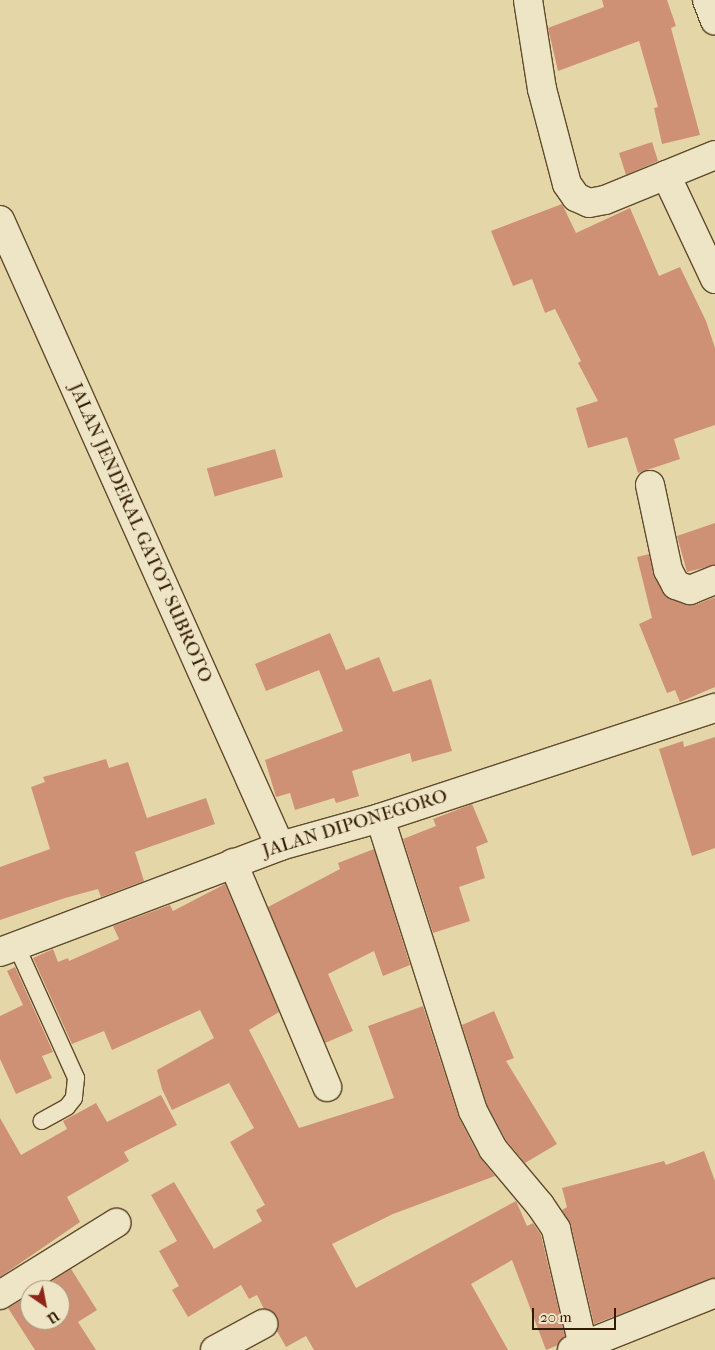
<!DOCTYPE html>
<html>
<head>
<meta charset="utf-8">
<style>
	body { margin:0 }
	#map { position:relative; width:715px; height:1350px; overflow:hidden; background:#e5d6a8; font-family:"IM FELL French Canon",serif }
	div>[style] { position:absolute }
	.building>* { inset:0; background:#cf9175; transform-origin:0 0 }
	.roads { filter:drop-shadow(1px 0 #604b2c) drop-shadow(-1px 0 #604b2c) drop-shadow(0 1px #604b2c) drop-shadow(0 -1px #604b2c) }
	.lane>* { height:16px; margin:-8px; padding:0 8px; transform-origin:8px; border-radius:8px; background:#eee4c6 }
	.street>* { height:28px; margin:-14px; padding:0 14px; transform-origin:14px; border-radius:14px; background:#eee4c6 }
	.secondary>* { height:28px; margin:-14px; padding:0 14px; transform-origin:14px; border-radius:14px; background:#eee4c6 }
	span { translate:-50% -50%; white-space:nowrap; text-align:center; line-height:1.15; -webkit-text-stroke:4px #eee4c6; paint-order:stroke }
	.street-label { font-size:19px; color:#331d02 }
	.north { position:absolute; left:20px; top:1280px; width:50px; height:50px; box-sizing:border-box; background:#eee4c6; border:1px solid #a39478; border-radius:50%; rotate:147deg; font-size:14px; font-weight:700; line-height:20px; text-align:center; color:#331d02 }
	.north::after { content:''; display:block; margin:auto; width:18px; height:22px; background:#8f2418; clip-path:polygon(50% 0,100% 100%,50% 72%,0 100%) }
	.scale { position:absolute; left:532px; top:1308px; width:84px; height:22px; box-sizing:border-box; border:2px solid #331d02; border-top:0; padding-left:6px; font-size:15px; line-height:18px; white-space:nowrap; color:#331d02; -webkit-text-stroke:4px #eee4c6; paint-order:stroke }
</style>
</head>
<body>
<div id="map">
	<div class="building">
		<div style="clip-path:polygon(602px 0,667px 0,676px 26px,671px 28px,700px 135px,662px 144px,654px 108px,658px 107px,639px 41px,558px 71px,548px 28px,604px 7px)"></div>
		<div style="clip-path:polygon(652px 142px,658px 161px,626px 175px,619px 153px)"></div>
		<div style="clip-path:polygon(562px 204px,576px 233px,630px 208px,659px 276px,680px 267px,706px 321px,715px 348px,715px 425px,674px 439px,680px 459px,638px 473px,627px 437px,588px 448px,576px 408px,598px 401px,578px 363px,581px 361px,555px 309px,545px 313px,532px 279px,513px 286px,491px 231px)"></div>
		<div style="left:275px;top:449px;width:29px;height:71px;rotate:74deg"></div>
		<div style="clip-path:polygon(715px 523px,715px 565px,687px 572px,677px 536px)"></div>
		<div style="clip-path:polygon(649px 554px,654px 577px,670px 599px,695px 605px,715px 597px,715px 687px,680px 702px,675px 690px,667px 693px,639px 624px,652px 618px,637px 557px)"></div>
		<div style="clip-path:polygon(330px 633px,346px 670px,379px 657px,393px 692px,431px 679px,452px 751px,412px 762px,410px 753px,352px 771px,359px 796px,336px 803px,334px 798px,295px 810px,290px 793px,276px 797px,265px 760px,343px 731px,319px 670px,266px 691px,255px 664px)"></div>
		<div style="clip-path:polygon(715px 737px,715px 848px,692px 856px,659px 749px,683px 741px,684px 747px)"></div>
		<div style="clip-path:polygon(106px 759px,109px 768px,128px 762px,147px 818px,206px 798px,215px 824px,135px 852px,144px 881px,101px 897px,98px 889px,65px 898px,0 920px,0 867px,50px 849px,31px 787px,45px 782px,43px 777px)"></div>
		<div style="clip-path:polygon(472px 804px,488px 842px,476px 847px,485px 878px,459px 887px,470px 921px,433px 933px,403px 839px,436px 826px,433px 819px)"></div>
		<div style="clip-path:polygon(374px 849px,410px 965px,383px 976px,374px 951px,328px 974px,353px 1031px,325px 1043px,268px 907px,340px 869px,338px 863px)"></div>
		<div style="clip-path:polygon(225px 884px,279px 1012px,249px 1030px,299px 1128px,394px 1098px,368px 1026px,423px 1006px,459px 1118px,479px 1156px,495px 1176px,393px 1214px,332px 1244px,356px 1288px,516px 1201px,527px 1226px,533px 1223px,541px 1235px,565px 1336px,558px 1345px,546px 1350px,512px 1260px,471px 1284px,508px 1350px,314px 1350px,306px 1336px,286px 1347px,277px 1331px,276px 1316px,264px 1309px,257px 1295px,249px 1299px,241px 1285px,188px 1317px,172px 1290px,179px 1286px,159px 1251px,177px 1241px,151px 1195px,174px 1182px,214px 1249px,262px 1221px,256px 1210px,265px 1205px,230px 1142px,254px 1128px,229px 1083px,172px 1110px,162px 1089px,157px 1070px,214px 1038px,200px 1010px,112px 1050px,104px 1031px,72px 1044px,33px 958px,53px 949px,58px 962px,68px 958px,69px 961px,119px 939px,113px 926px,170px 905px,173px 911px)"></div>
		<div style="clip-path:polygon(15px 967px,53px 1052px,42px 1056px,52px 1078px,16px 1094px,0 1059px,0 1016px,23px 1005px,7px 971px)"></div>
		<div style="clip-path:polygon(494px 1011px,514px 1058px,506px 1061px,557px 1144px,525px 1163px,506px 1140px,487px 1105px,462px 1025px)"></div>
		<div style="clip-path:polygon(161px 1095px,177px 1125px,124px 1152px,129px 1161px,67px 1197px,80px 1222px,0 1277px,0 1118px,21px 1155px,67px 1129px,63px 1121px,96px 1103px,107px 1122px)"></div>
		<div style="clip-path:polygon(704px 1151px,715px 1181px,715px 1278px,594px 1324px,571px 1225px,562px 1210px,567px 1207px,562px 1188px,664px 1161px,666px 1165px)"></div>
		<div style="clip-path:polygon(71px 1269px,97px 1310px,78px 1322px,96px 1350px,35px 1350px,8px 1308px,30px 1295px,30px 1320px,60px 1320px,60px 1290px,38px 1290px)"></div>
	</div>
	<div class="roads">
		<div class="lane">
			<div style="left:16px;top:945px;width:146px;rotate:65.7deg"></div>
			<div style="left:76px;top:1078px;width:20px;rotate:96deg"></div>
			<div style="left:74px;top:1098px;width:11px;rotate:128deg"></div>
			<div style="left:67px;top:1107px;width:29px;rotate:151deg"></div>
		</div>
		<div class="street">
			<div style="left:528px;top:0;width:90px;rotate:81.1deg"></div>
			<div style="left:542px;top:89px;width:98px;rotate:75.3deg"></div>
			<div style="left:567px;top:184px;width:16px;rotate:55deg"></div>
			<div style="left:576px;top:197px;width:14px;rotate:25deg"></div>
			<div style="left:589px;top:203px;width:16px;rotate:-11deg"></div>
			<div style="left:605px;top:200px;width:119px;rotate:-22.2deg"></div>
			<div style="left:707px;top:0;width:22px;rotate:69deg"></div>
			<div style="left:666px;top:175px;width:115px;rotate:64.8deg"></div>
			<div style="left:650px;top:485px;width:87px;rotate:78deg"></div>
			<div style="left:668px;top:570px;width:17px;rotate:62deg"></div>
			<div style="left:676px;top:585px;width:15px;rotate:20deg"></div>
			<div style="left:690px;top:590px;width:27px;rotate:-22deg"></div>
			<div style="left:380px;top:818px;width:307px;rotate:72.4deg"></div>
			<div style="left:473px;top:1111px;width:43px;rotate:62.2deg"></div>
			<div style="left:493px;top:1149px;width:73px;rotate:50deg"></div>
			<div style="left:540px;top:1205px;width:29px;rotate:56deg"></div>
			<div style="left:556px;top:1229px;width:124px;rotate:77deg"></div>
			<div style="left:233px;top:863px;width:243px;rotate:67.2deg"></div>
			<div style="left:0;top:1295px;width:137px;rotate:-31.8deg"></div>
			<div style="left:215px;top:1350px;width:55px;rotate:-28.4deg"></div>
			<div style="left:572px;top:1350px;width:154px;rotate:-21.7deg"></div>
		</div>
		<div class="secondary">
			<div style="left:0;top:220px;width:686px;rotate:65.9deg"></div>
			<div style="left:0;top:952px;width:299px;rotate:-20.7deg"></div>
			<div style="left:280px;top:846px;width:104px;rotate:-15.6deg"></div>
			<div style="left:380px;top:818px;width:353px;rotate:-18.2deg"></div>
		</div>
	</div>
	<div class="street-label">
		<span style="left:140px;top:533px;rotate:66deg">JALAN JENDERAL GATOT SUBROTO</span>
		<span style="left:355px;top:824px;rotate:-17deg">JALAN DIPONEGORO</span>
	</div>
	<div class="north">U</div>
	<div class="scale">20 m</div>
</div>
</body>
</html>
